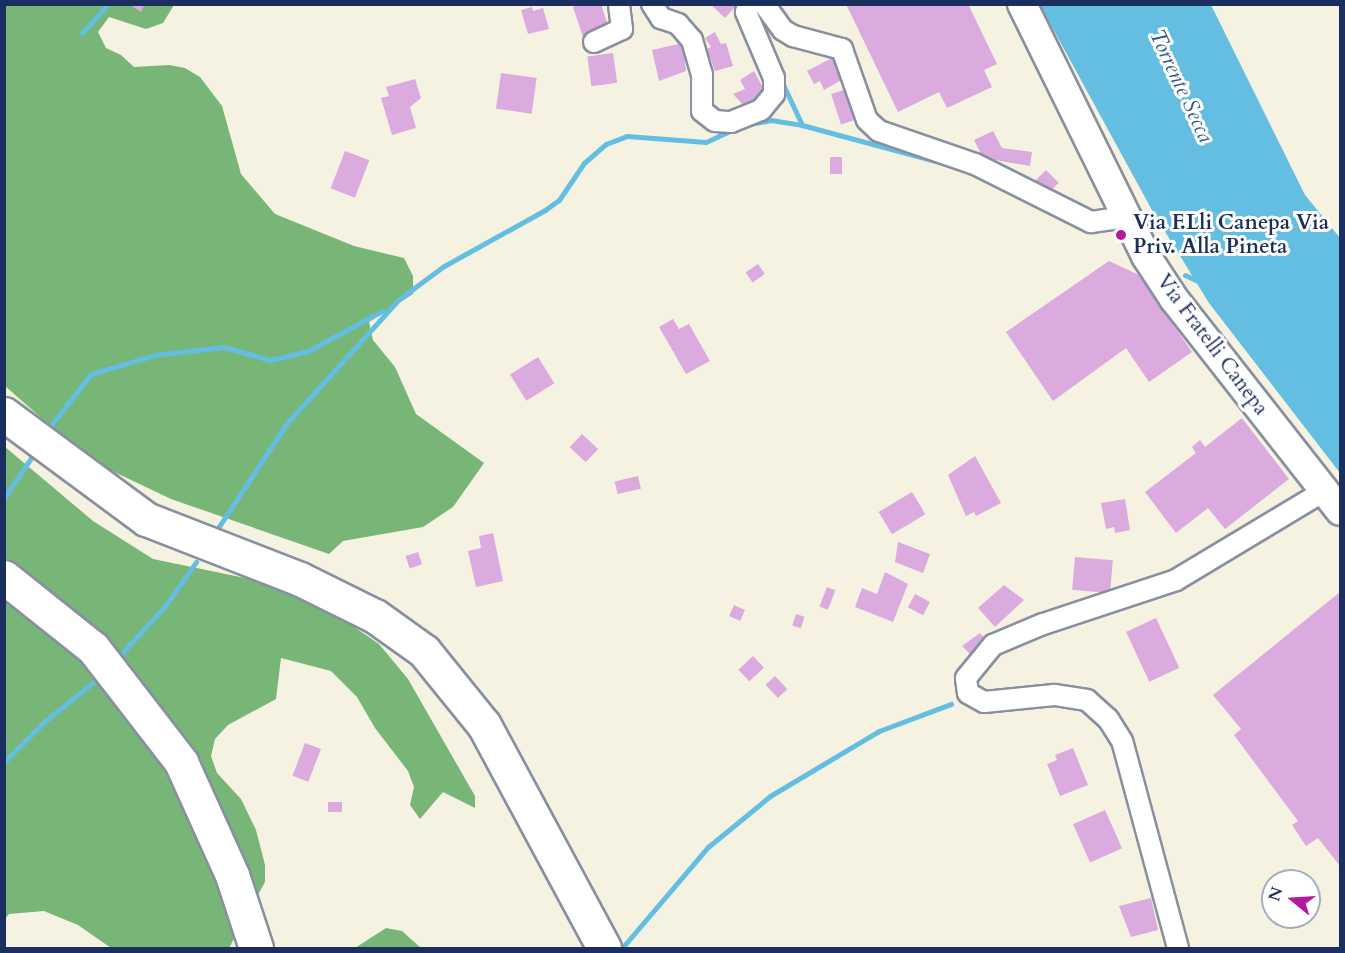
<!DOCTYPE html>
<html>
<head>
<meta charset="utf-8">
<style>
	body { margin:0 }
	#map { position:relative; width:1345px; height:953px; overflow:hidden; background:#f5f2e2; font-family:Cardo,serif }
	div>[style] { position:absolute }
	.forest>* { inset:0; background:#77b677 }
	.water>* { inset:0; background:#64bee2 }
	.stream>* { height:5px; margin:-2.5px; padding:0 2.5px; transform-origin:2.5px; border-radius:2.5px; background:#64bee2 }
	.building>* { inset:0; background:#dbaade; transform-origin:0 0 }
	.roads { filter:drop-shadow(2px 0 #8890a0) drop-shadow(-2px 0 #8890a0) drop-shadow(0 2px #8890a0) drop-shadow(0 -2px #8890a0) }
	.minor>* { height:20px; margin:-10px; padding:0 10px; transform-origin:10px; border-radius:10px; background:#fff }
	.secondary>* { height:28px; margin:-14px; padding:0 14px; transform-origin:14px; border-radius:14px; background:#fff }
	.motorway>* { height:33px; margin:-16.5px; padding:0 16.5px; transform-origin:16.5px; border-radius:16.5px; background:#fff }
	.dots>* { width:16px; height:16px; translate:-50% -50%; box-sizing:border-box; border:3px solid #fff; border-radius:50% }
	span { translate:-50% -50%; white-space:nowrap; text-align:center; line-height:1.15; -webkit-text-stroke:6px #fff; paint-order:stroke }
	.poi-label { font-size:21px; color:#1b2f5e; font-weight:700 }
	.left { translate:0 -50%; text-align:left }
	.street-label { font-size:21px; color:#1b2f5e }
	.water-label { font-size:22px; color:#315a86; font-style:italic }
	.frame { position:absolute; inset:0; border:6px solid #1b2f5e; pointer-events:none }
	.north { position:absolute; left:1261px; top:869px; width:60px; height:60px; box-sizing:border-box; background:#fff; border:2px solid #a4acbf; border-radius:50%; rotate:288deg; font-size:16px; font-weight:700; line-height:24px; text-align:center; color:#1b2f5e }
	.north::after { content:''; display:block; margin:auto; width:21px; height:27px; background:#b5179e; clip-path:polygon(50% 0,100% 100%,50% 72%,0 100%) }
</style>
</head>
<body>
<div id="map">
	<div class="forest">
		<div style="clip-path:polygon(5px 5px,174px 5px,163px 23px,146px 29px,109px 17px,98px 32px,106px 48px,121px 55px,134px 67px,169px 65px,185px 68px,200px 77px,222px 106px,241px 174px,275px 214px,354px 246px,404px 258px,413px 276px,413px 294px,369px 322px,373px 340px,395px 367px,416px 414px,484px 463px,453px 507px,423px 527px,343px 541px,329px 554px,171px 499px,89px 460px,5px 386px)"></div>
		<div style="clip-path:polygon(4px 446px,93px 521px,153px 559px,269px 583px,347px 622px,379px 644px,408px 679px,475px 796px,475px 808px,443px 792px,420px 819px,410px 805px,414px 787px,408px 771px,375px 728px,357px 697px,331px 671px,281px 658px,276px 699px,228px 725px,215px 739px,211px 756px,217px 773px,241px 799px,256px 830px,265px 865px,265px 882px,229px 948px,111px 948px,78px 925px,44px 911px,9px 914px,5px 919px)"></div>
		<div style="clip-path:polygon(386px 928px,402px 931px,421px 948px,355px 948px)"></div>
	</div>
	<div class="water">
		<div style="clip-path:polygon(1040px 5px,1211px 5px,1305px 195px,1340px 238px,1340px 473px,1209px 303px,1153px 212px)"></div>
	</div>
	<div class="stream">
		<div style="left:82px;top:33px;width:39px;rotate:-48deg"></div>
		<div style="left:781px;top:80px;width:50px;rotate:65deg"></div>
		<div style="left:749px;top:124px;width:22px;rotate:-10deg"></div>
		<div style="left:771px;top:120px;width:31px;rotate:9deg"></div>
		<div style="left:802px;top:125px;width:150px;rotate:15.1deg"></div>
		<div style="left:1185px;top:275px;width:17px;rotate:25deg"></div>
		<div style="left:51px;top:425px;width:65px;rotate:-51.9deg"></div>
		<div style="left:91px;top:374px;width:67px;rotate:-16.5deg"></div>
		<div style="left:155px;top:355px;width:69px;rotate:-6.6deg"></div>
		<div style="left:224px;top:347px;width:48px;rotate:15.8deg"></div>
		<div style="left:270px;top:360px;width:39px;rotate:-13deg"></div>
		<div style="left:308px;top:351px;width:84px;rotate:-28.4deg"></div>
		<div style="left:4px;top:498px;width:48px;rotate:-56deg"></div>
		<div style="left:214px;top:534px;width:133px;rotate:-56.7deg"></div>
		<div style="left:287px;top:423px;width:166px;rotate:-47.9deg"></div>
		<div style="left:398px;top:300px;width:57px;rotate:-36.5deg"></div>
		<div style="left:444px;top:266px;width:115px;rotate:-29deg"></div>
		<div style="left:545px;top:210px;width:17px;rotate:-36deg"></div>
		<div style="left:559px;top:200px;width:45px;rotate:-56deg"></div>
		<div style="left:584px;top:163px;width:29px;rotate:-41deg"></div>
		<div style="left:606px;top:144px;width:22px;rotate:-21deg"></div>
		<div style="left:627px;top:136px;width:79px;rotate:4.3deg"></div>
		<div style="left:706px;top:142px;width:29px;rotate:-25deg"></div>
		<div style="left:122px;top:653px;width:64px;rotate:-47.5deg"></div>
		<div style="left:165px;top:606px;width:54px;rotate:-54.8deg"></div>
		<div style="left:4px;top:762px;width:58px;rotate:-45deg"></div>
		<div style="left:45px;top:721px;width:72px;rotate:-38.8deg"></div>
		<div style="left:622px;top:948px;width:133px;rotate:-49.6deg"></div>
		<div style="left:708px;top:847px;width:80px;rotate:-39.4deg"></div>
		<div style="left:770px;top:796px;width:127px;rotate:-30.8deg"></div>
		<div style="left:879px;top:731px;width:77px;rotate:-20.6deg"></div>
	</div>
	<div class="building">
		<div style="clip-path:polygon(129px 4px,145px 4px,141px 12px)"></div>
		<div style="clip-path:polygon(580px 4px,601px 4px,610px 32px,584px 40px,573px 7px)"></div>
		<div style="clip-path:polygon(710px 4px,732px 4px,735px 7px,725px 18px)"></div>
		<div style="clip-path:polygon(846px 4px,968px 4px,997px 64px,984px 70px,992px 87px,947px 108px,939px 92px,898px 112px)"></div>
		<div style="clip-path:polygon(532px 7px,533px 11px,543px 8px,549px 29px,528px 34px,521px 10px)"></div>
		<div style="clip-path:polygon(715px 32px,721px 44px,726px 43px,733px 66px,715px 71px,707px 49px,711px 47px,705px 38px)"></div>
		<div style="clip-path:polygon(683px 43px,686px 71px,659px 81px,652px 50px)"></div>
		<div style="left:613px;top:53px;width:30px;height:26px;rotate:82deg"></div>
		<div style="clip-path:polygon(834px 57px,845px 78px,824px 90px,820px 81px,814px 84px,807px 71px)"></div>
		<div style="clip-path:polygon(754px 71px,765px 91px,744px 106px,733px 94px,745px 89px,740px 80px)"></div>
		<div style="left:501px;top:73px;width:36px;height:36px;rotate:8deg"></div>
		<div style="clip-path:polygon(415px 79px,421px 98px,410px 107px,416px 128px,392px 135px,381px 98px,389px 96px,386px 87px)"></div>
		<div style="left:853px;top:87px;width:32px;height:23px;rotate:72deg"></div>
		<div style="clip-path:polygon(993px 131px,1002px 148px,1032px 152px,1030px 166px,983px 158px,974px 140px)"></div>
		<div style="left:345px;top:151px;width:26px;height:40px;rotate:21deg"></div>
		<div style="left:830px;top:157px;width:12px;height:17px"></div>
		<div style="left:1046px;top:170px;width:18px;height:16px;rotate:45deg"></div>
		<div style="clip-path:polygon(1109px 261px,1139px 275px,1192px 352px,1149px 382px,1126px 348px,1053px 401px,1006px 332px)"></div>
		<div style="left:758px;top:264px;width:12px;height:15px;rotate:55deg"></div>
		<div style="clip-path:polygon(673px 319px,679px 329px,689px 324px,710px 361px,686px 374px,659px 327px)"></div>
		<div style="left:538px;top:357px;width:31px;height:33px;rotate:58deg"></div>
		<div style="clip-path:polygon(1242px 418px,1289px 479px,1225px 529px,1208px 508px,1176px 533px,1145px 492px,1196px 453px,1192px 447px,1200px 440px,1205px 447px)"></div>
		<div style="left:582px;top:434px;width:22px;height:18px;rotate:43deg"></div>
		<div style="clip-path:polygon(975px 456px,1001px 503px,976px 516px,974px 512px,966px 516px,948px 475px)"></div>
		<div style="left:638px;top:476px;width:13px;height:24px;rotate:77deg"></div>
		<div style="left:912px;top:492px;width:26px;height:39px;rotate:59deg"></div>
		<div style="clip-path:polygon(1125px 499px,1130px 530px,1115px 533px,1114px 527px,1106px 529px,1101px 503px)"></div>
		<div style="clip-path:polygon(493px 533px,503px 581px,476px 587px,468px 551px,481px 548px,479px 536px)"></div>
		<div style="clip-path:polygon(898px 542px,930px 554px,923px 573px,895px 562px)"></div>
		<div style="left:418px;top:552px;width:13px;height:13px;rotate:72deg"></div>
		<div style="left:1075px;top:557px;width:38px;height:33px;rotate:5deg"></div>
		<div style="clip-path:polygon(885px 572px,908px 584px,893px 622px,855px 607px,862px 588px,877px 594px)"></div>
		<div style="clip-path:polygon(1004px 585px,1024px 600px,995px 627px,978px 608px)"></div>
		<div style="left:827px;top:587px;width:9px;height:21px;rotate:21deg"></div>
		<div style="clip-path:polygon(1340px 592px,1340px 866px,1318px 838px,1306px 846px,1292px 825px,1298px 821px,1234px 735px,1241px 729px,1213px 695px)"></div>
		<div style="left:915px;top:594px;width:17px;height:15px;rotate:28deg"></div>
		<div style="left:734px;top:605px;width:12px;height:12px;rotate:24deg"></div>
		<div style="left:796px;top:614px;width:9px;height:12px;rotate:18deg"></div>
		<div style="left:1156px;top:618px;width:55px;height:33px;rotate:65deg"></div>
		<div style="clip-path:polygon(980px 633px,988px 643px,974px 658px,962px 646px)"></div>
		<div style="left:753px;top:656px;width:16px;height:20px;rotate:47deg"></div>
		<div style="left:775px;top:676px;width:18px;height:13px;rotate:47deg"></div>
		<div style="left:305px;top:743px;width:17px;height:35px;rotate:21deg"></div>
		<div style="clip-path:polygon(1073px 748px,1088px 785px,1060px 796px,1047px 764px,1057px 760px,1055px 755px)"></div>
		<div style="left:328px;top:802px;width:14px;height:10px"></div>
		<div style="left:1105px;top:810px;width:42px;height:35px;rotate:66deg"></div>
		<div style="clip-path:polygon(1151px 898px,1158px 930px,1131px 937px,1119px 906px)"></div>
	</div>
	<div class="roads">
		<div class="minor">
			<div style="left:652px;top:4px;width:17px;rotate:57deg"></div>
			<div style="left:661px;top:18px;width:18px;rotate:19deg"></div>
			<div style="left:678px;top:24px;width:21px;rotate:49deg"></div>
			<div style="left:692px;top:40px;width:35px;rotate:74deg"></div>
			<div style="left:702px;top:74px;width:37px;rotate:90deg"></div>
			<div style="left:702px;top:111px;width:16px;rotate:38deg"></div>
			<div style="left:715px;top:121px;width:16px;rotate:4deg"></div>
			<div style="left:731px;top:122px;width:32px;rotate:-22deg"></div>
			<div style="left:761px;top:110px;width:21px;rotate:-51deg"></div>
			<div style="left:774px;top:94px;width:16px;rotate:-90deg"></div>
			<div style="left:774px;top:78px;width:72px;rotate:-113deg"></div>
			<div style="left:746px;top:12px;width:9px;rotate:-69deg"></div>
			<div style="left:764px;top:4px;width:32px;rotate:54deg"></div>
			<div style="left:783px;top:30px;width:12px;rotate:31deg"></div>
			<div style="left:793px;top:36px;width:51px;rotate:14.9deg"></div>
			<div style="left:842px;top:49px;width:75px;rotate:70.6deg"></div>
			<div style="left:867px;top:120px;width:16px;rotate:43deg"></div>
			<div style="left:879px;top:131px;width:102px;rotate:19deg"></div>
			<div style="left:975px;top:164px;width:130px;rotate:26.6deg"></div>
			<div style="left:1091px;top:222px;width:36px;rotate:-8deg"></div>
			<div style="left:594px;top:42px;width:31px;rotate:-25deg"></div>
			<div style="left:622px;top:29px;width:25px;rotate:-97deg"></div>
			<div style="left:1178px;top:948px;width:214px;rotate:-105.1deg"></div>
			<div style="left:1122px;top:741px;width:26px;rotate:-122deg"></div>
			<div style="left:1108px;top:719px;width:28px;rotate:-138deg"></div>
			<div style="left:1087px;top:700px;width:33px;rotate:-171deg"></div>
			<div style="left:1054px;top:695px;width:70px;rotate:174.3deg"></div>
			<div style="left:984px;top:702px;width:18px;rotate:-151deg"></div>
			<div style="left:968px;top:693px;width:15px;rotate:-98deg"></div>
			<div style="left:966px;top:678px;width:43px;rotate:-50.7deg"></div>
			<div style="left:993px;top:645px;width:54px;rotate:-22.8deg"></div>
			<div style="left:1043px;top:624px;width:140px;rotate:-18.3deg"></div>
			<div style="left:1176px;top:580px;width:173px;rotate:-31deg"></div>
		</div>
		<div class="secondary">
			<div style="left:1022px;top:4px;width:281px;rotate:63.8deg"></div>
			<div style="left:1146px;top:256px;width:51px;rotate:56.9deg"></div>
			<div style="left:1174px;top:299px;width:269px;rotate:51.9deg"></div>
		</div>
		<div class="motorway">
			<div style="left:4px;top:414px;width:177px;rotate:36.5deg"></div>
			<div style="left:146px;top:519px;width:165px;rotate:21.3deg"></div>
			<div style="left:300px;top:579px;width:84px;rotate:26.3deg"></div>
			<div style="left:375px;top:616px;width:60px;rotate:35.5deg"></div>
			<div style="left:424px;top:651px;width:95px;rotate:51deg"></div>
			<div style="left:484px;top:725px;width:253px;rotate:61.7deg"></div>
			<div style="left:4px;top:577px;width:114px;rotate:38.6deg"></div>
			<div style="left:93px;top:648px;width:144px;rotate:52.3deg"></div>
			<div style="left:181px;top:762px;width:124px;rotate:65.7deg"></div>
			<div style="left:232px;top:875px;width:77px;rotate:71.8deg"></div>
		</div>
	</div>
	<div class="dots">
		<div style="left:1121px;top:235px;background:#b5179e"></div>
	</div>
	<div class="poi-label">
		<span class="left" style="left:1133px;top:235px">Via F.Lli Canepa Via<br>Priv. Alla Pineta</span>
	</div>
	<div class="street-label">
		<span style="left:1212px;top:345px;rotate:53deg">Via Fratelli Canepa</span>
	</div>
	<div class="water-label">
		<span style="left:1181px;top:86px;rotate:65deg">Torrente Secca</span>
	</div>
	<div class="frame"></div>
	<div class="north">N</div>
</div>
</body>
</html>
